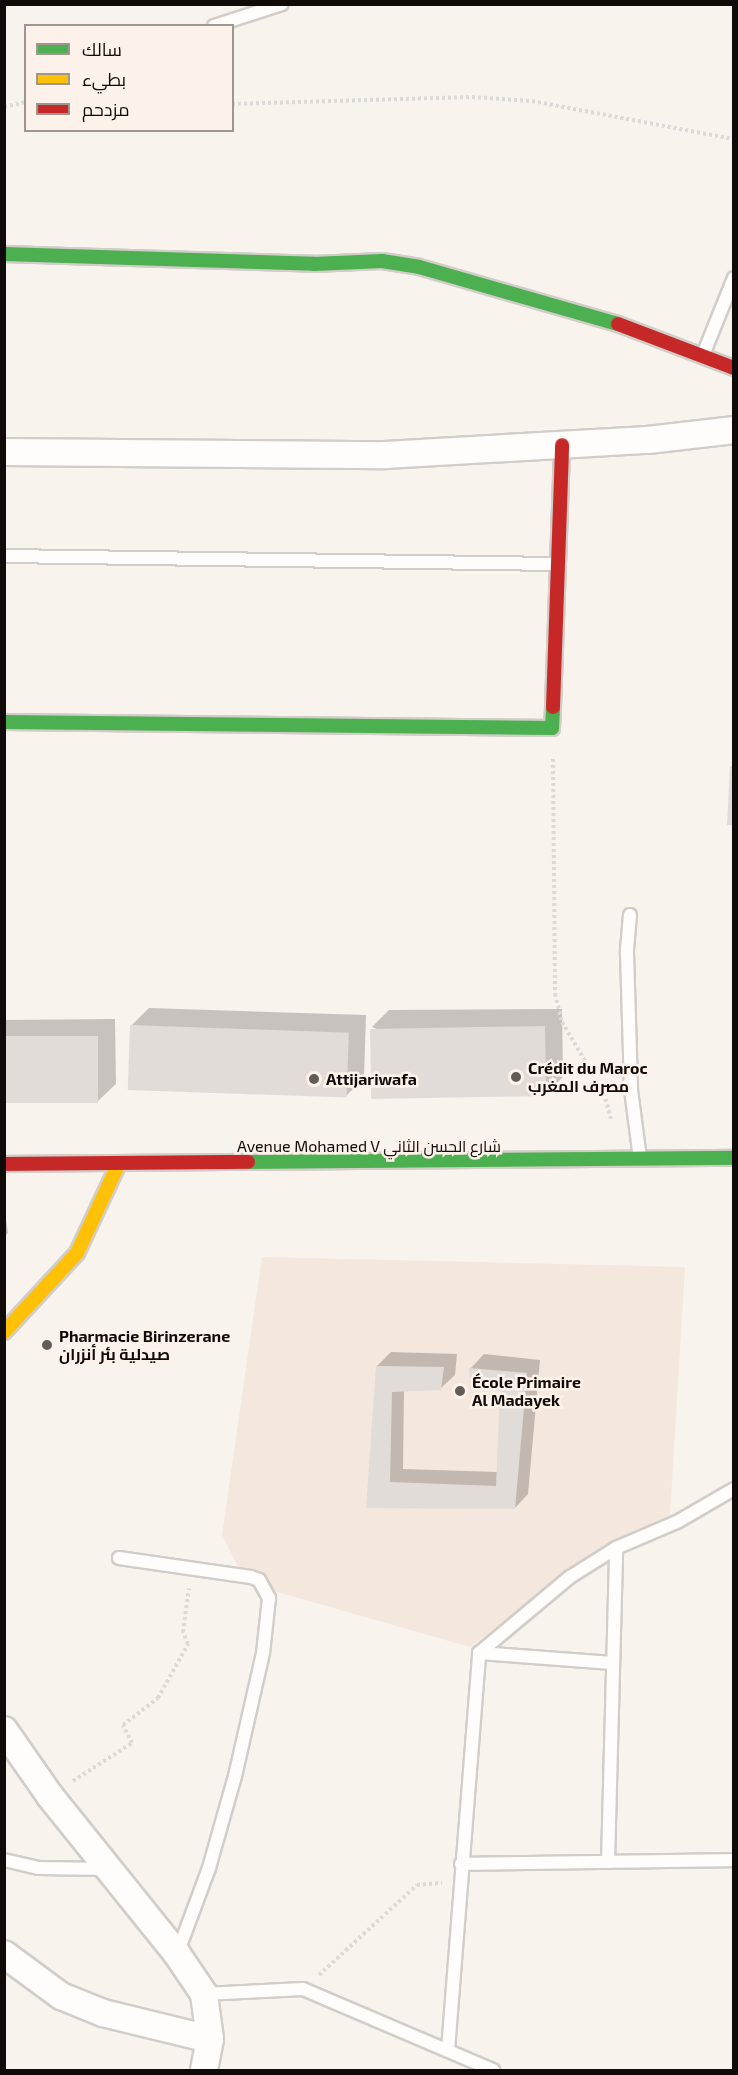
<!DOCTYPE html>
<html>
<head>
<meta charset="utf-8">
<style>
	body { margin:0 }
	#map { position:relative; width:738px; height:2075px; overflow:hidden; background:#f9f3ee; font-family:"Exo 2",Cairo,sans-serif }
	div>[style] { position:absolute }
	.built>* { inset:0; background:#f4e7dd }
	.shadow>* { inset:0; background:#0003 }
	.building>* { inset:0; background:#e2dcd9; transform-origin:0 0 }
	.path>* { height:4px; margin-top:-2px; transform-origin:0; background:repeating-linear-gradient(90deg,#dbdad8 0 3px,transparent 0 6px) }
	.roads { filter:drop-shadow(2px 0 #d2cdc9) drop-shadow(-2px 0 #d2cdc9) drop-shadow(0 2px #d2cdc9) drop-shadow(0 -2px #d2cdc9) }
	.lane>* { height:12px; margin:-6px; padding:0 6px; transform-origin:6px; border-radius:6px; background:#fefdfc }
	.street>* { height:26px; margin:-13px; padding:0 13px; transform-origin:13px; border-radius:13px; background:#fefdfc }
	.fast>* { height:14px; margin:-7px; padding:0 7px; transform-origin:7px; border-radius:7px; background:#4caf50 }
	.slow>* { height:14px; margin:-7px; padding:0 7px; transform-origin:7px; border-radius:7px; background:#ffc107 }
	.jam>* { height:14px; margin:-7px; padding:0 7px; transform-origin:7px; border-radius:7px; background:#c62828 }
	.dots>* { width:16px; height:16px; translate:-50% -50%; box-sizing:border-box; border:3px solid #fdf2ea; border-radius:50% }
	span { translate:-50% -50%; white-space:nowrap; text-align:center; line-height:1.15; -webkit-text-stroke:5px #fdf2ea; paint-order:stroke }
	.poi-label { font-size:16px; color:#100b09; font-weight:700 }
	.left { translate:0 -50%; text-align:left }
	.street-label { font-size:16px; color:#100b09 }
	.frame { position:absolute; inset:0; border:6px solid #100b09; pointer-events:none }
	.legend { position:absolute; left:24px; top:24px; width:210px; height:108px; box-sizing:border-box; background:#fdf2ea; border:2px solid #9e9690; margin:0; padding:8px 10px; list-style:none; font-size:18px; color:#100b09 }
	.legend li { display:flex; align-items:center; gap:12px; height:30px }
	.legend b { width:30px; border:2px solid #9e9690 }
</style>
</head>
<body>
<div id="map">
	<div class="built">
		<div style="clip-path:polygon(262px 1257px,685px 1267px,670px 1515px,566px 1573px,470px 1647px,246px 1583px,222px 1535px)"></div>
	</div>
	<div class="shadow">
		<div style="clip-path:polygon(149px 1008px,366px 1015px,364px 1078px,347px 1095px,132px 1025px)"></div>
		<div style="clip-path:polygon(562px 1009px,563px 1077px,545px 1095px,372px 1027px,389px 1010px)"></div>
		<div style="clip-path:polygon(115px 1019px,116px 1084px,98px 1101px,4px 1102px,4px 1020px)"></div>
		<div style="clip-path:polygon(4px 1206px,8px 1233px,4px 1237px)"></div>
		<div style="clip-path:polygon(391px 1352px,457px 1354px,455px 1375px,441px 1388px,404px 1390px,403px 1469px,498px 1472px,501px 1389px,472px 1388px,471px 1368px,484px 1354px,540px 1360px,528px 1494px,515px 1508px,368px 1506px,377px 1366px)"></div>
	</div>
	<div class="building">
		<div style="clip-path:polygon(730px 766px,734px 766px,734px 825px,727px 825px)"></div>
		<div style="left:130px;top:1025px;width:219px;height:65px;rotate:2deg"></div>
		<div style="left:545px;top:1026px;width:70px;height:175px;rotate:89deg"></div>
		<div style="left:4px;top:1036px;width:94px;height:67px"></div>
		<div style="clip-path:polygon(376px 1366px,444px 1367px,441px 1390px,392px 1392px,390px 1482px,496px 1486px,500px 1391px,470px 1389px,469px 1368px,527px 1373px,515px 1509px,366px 1508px)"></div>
	</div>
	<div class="path">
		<div style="left:232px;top:104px;width:240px;rotate:-1.7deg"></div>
		<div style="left:472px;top:97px;width:60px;rotate:3.8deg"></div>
		<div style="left:532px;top:101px;width:206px;rotate:10.7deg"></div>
		<div style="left:4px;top:107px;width:23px;rotate:-13deg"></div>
		<div style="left:553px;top:759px;width:235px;rotate:89.5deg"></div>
		<div style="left:555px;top:994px;width:29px;rotate:76deg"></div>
		<div style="left:562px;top:1022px;width:82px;rotate:59.4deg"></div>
		<div style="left:604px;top:1093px;width:27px;rotate:75deg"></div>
		<div style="left:73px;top:1781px;width:70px;rotate:-32.8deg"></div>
		<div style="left:132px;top:1743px;width:20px;rotate:-117deg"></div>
		<div style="left:123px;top:1725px;width:44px;rotate:-37.6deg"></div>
		<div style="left:158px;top:1698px;width:62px;rotate:-60.9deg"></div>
		<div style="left:188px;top:1644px;width:13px;rotate:-113deg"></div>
		<div style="left:183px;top:1632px;width:44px;rotate:-82.2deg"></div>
		<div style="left:319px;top:1975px;width:133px;rotate:-42.6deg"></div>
		<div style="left:417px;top:1885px;width:25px;rotate:-5deg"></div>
	</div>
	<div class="roads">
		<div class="lane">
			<div style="left:214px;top:26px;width:71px;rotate:-17.9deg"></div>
			<div style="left:703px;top:355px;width:83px;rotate:-68.1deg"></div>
			<div style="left:4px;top:556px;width:552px;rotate:0.83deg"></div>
			<div style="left:630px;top:915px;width:38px;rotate:95deg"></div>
			<div style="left:627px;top:953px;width:137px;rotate:88.3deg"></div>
			<div style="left:631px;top:1090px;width:69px;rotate:82.5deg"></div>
			<div style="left:119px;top:1558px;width:133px;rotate:8.2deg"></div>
			<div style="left:251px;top:1577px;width:9px;rotate:21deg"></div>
			<div style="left:259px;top:1580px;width:21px;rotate:61deg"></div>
			<div style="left:269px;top:1598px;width:55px;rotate:96.2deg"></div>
			<div style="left:263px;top:1653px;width:126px;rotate:102.8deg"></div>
			<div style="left:235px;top:1776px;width:96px;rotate:105.8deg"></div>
			<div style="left:209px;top:1868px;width:92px;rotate:110.4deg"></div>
			<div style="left:479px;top:1653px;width:134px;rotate:4.3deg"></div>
			<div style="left:4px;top:1860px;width:36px;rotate:13deg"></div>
			<div style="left:39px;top:1868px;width:67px;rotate:0.9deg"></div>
			<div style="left:608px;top:1862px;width:314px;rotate:-88.5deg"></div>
			<div style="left:461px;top:1864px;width:273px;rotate:-0.8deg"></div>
			<div style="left:204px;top:1994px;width:99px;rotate:-2.9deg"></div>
			<div style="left:303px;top:1989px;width:207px;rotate:23.1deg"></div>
			<div style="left:448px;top:2050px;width:398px;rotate:-85.5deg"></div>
			<div style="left:479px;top:1653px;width:119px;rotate:-39.9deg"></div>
			<div style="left:570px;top:1577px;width:54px;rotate:-32.2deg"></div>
			<div style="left:616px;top:1548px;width:66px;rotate:-23.1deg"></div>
			<div style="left:677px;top:1522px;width:66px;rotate:-30.1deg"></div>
		</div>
		<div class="street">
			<div style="left:4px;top:452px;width:381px;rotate:0.5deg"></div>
			<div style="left:385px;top:455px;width:263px;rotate:-3.3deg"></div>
			<div style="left:648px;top:440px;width:87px;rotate:-6.6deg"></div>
			<div style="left:4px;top:1730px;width:80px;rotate:55.1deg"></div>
			<div style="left:50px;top:1796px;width:203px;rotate:51.2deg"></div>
			<div style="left:177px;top:1954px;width:48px;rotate:56deg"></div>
			<div style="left:204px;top:1994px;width:45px;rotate:82.4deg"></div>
			<div style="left:210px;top:2039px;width:32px;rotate:101deg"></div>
			<div style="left:4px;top:1954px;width:71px;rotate:36.4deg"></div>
			<div style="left:61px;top:1996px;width:45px;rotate:22deg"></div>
			<div style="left:103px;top:2013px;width:110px;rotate:13.7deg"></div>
		</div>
		<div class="fast">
			<div style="left:4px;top:254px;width:310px;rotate:1.8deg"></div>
			<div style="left:314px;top:264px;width:68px;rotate:-2.5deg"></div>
			<div style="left:382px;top:261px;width:37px;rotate:9deg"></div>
			<div style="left:419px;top:267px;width:207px;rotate:16deg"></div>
			<div style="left:4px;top:722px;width:548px;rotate:0.63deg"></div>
			<div style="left:552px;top:728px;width:21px;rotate:-87deg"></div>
			<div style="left:248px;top:1162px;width:486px;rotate:-0.5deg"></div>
		</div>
		<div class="slow">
			<div style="left:4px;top:1332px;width:108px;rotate:-47.3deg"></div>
			<div style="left:77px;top:1253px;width:99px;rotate:-65deg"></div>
		</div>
		<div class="jam">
			<div style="left:618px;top:324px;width:124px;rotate:20.8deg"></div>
			<div style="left:553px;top:707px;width:262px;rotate:-88deg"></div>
			<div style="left:4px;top:1164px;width:244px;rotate:-0.5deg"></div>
		</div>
	</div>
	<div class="dots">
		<div style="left:516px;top:1077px;background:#625c59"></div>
		<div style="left:314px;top:1079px;background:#625c59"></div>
		<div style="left:47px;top:1345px;background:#625c59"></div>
		<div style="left:460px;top:1391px;background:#625c59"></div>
	</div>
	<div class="poi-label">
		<span class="left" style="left:528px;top:1077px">Crédit du Maroc<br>مصرف المغرب</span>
		<span class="left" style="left:326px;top:1079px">Attijariwafa</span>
		<span class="left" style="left:59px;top:1345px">Pharmacie Birinzerane<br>صيدلية بئر أنزران</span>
		<span class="left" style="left:472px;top:1391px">École Primaire<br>Al Madayek</span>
	</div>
	<div class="street-label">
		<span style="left:369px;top:1146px">Avenue Mohamed V شارع الحسن الثاني</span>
	</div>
	<div class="frame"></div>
	<ul class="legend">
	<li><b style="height:8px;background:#4caf50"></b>سالك</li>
	<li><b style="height:8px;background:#ffc107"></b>بطيء</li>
	<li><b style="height:8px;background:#c62828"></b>مزدحم</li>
	</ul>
</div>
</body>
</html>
